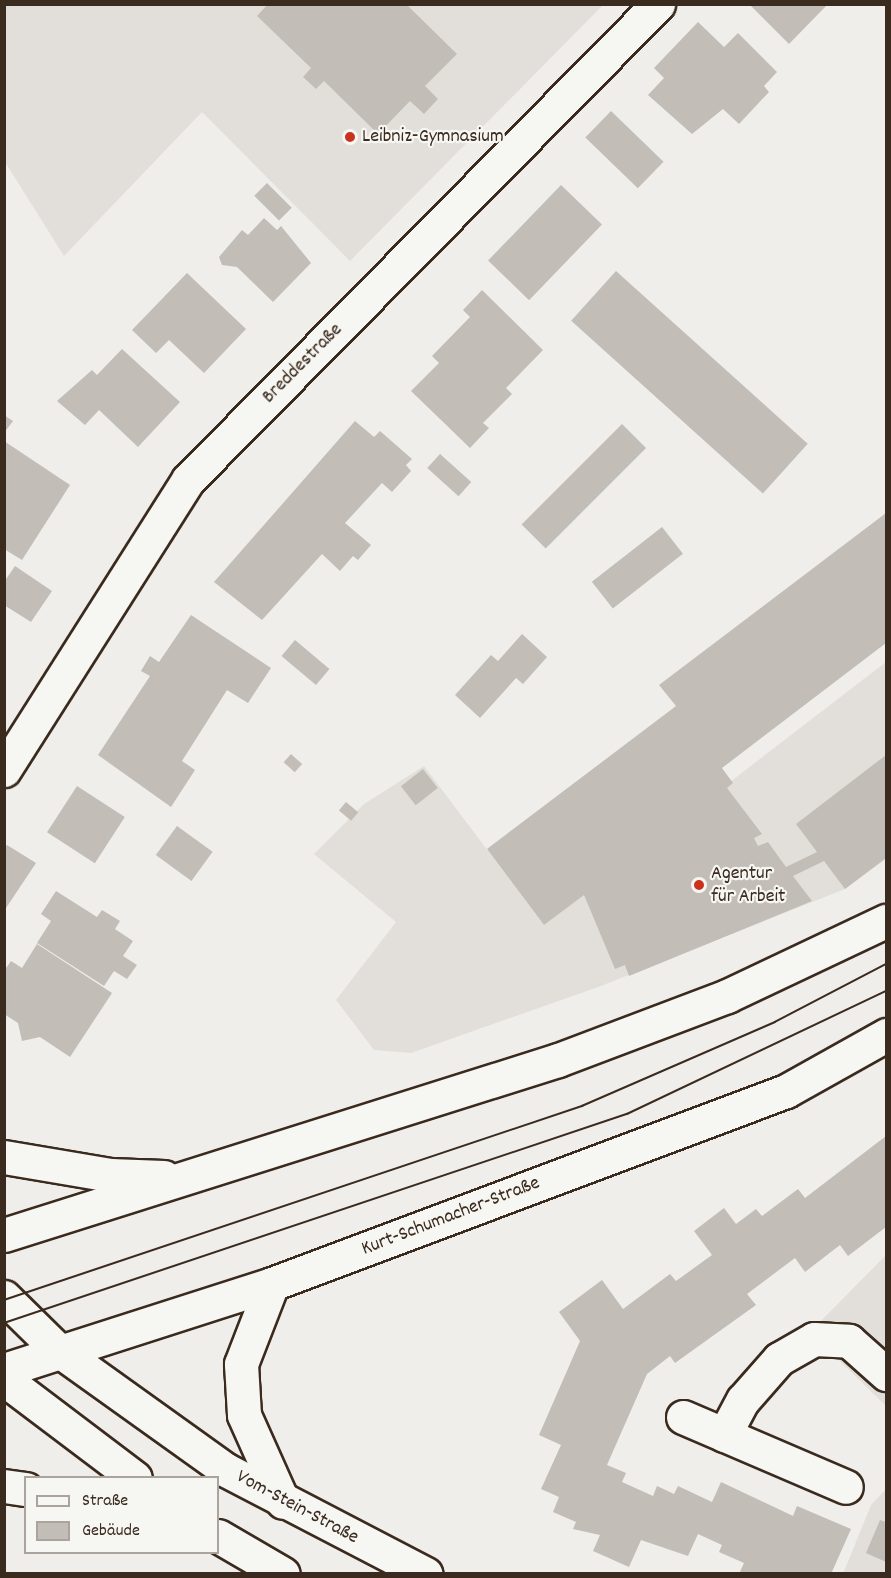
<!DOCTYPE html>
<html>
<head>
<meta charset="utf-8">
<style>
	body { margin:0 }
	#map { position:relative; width:891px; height:1578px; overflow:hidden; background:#efeeea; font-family:Dekko,sans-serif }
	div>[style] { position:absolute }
	.built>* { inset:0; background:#e2dfdb }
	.building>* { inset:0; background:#c2bdb7; transform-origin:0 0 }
	.roads { filter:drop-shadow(2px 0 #3b2a1e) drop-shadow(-2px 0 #3b2a1e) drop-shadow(0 2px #3b2a1e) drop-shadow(0 -2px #3b2a1e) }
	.minor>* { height:33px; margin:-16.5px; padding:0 16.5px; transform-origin:16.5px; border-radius:16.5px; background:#f6f6f2 }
	.major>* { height:33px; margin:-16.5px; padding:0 16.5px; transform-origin:16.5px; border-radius:16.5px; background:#f6f6f2 }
	.tram>* { height:1.5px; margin:-0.75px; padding:0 0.75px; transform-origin:0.75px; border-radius:0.75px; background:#3b2a1e }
	.dots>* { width:16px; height:16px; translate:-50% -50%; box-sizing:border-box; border:3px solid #f6f6f2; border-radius:50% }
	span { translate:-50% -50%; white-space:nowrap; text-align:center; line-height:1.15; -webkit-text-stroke:4.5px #f6f6f2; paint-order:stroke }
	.poi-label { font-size:20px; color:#3b2a1e }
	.left { translate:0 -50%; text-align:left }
	.street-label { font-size:20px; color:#3b2a1e }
	.frame { position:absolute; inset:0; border:6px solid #3b2a1e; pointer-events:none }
	.legend { position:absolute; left:24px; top:1476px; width:195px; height:78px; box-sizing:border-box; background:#f6f6f2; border:2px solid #aba49d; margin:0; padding:8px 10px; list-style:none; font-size:18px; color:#3b2a1e }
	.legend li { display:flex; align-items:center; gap:12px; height:30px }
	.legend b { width:30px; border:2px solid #aba49d }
</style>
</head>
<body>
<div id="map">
	<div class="built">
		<div style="clip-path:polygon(5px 5px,603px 5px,350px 261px,202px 112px,64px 256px,5px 162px)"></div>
		<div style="clip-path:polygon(886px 662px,886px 859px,845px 889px,601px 986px,411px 1053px,374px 1050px,336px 1000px,396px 922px,314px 854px,364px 804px,424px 766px,544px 925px)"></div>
		<div style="clip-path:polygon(886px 1255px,886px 1406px,810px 1332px)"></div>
		<div style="clip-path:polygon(886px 1489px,886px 1573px,843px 1574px,871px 1505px)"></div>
	</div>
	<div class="building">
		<div style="clip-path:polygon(268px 4px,406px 4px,457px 54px,425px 86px,438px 99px,424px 114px,410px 101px,378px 134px,324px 81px,316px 89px,303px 77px,311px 68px,257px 16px)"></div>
		<div style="clip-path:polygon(749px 4px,828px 4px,789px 44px)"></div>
		<div style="clip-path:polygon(698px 22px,724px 47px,738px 33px,777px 72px,764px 86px,769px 92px,739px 124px,723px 109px,692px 134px,648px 95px,664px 78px,654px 68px)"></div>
		<div style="left:611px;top:111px;width:73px;height:37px;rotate:44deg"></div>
		<div style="left:267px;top:183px;width:35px;height:18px;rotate:45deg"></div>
		<div style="left:561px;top:185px;width:57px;height:105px;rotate:44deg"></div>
		<div style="clip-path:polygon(264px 218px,277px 230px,281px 226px,311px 263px,273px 302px,237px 267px,222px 265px,219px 257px,242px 230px,248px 235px)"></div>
		<div style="left:616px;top:271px;width:258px;height:67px;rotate:42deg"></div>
		<div style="clip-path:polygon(187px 273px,246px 329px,204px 373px,169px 340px,156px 353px,132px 330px)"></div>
		<div style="clip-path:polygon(482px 290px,543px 350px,506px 388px,512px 394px,483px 423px,489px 428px,470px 448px,411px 391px,439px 363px,432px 356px,470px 317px,463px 310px)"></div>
		<div style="clip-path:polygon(122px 349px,180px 402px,138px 447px,99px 410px,85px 425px,57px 401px,92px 370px,97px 375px)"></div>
		<div style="clip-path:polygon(4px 415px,13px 421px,4px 433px)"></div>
		<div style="clip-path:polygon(355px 421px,374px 437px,380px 431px,412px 459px,406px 465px,411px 471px,392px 492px,382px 483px,345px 523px,371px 545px,358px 560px,353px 556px,340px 571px,322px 554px,262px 620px,214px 582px)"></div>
		<div style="left:622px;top:424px;width:34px;height:142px;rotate:45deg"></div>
		<div style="clip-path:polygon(4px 441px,70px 485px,22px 560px,4px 549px)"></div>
		<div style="left:440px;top:454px;width:42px;height:19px;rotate:42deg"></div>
		<div style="clip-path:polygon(886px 513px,886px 643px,722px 768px,733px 783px,727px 788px,762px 834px,754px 838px,758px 846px,768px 842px,786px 867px,817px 852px,796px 824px,886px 755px,886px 858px,845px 889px,824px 861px,793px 876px,812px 901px,629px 976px,625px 965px,615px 969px,584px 895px,544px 925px,487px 849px,676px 706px,659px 685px)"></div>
		<div style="left:662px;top:527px;width:34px;height:89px;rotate:52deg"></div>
		<div style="clip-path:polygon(15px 566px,52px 591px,31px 622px,4px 605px,4px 582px)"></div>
		<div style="clip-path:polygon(191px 615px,271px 668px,248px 703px,227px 690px,182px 761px,195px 770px,171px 807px,98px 755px,150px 676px,141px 671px,150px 656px,159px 662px)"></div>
		<div style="clip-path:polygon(522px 634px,547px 657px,523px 684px,516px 678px,480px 718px,455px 695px,491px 655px,498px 661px)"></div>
		<div style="left:295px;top:640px;width:45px;height:21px;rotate:40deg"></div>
		<div style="left:291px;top:754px;width:15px;height:11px;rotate:42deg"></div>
		<div style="left:423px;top:769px;width:24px;height:28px;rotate:52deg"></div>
		<div style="left:77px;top:786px;width:57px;height:55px;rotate:33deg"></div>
		<div style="left:346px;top:802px;width:16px;height:11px;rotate:40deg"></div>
		<div style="left:177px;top:826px;width:44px;height:36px;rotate:36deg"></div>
		<div style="clip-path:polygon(7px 845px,36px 863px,4px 911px,4px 849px)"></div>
		<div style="clip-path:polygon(56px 891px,97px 917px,102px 910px,120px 921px,115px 929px,133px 941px,123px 956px,137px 965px,127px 979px,114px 971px,104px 986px,37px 943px,51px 921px,41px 914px)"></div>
		<div style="clip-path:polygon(37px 944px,112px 993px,70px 1057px,40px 1037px,22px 1041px,18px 1023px,4px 1014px,4px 971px,11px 961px,22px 968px)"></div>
		<div style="clip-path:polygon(886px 1136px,886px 1227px,848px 1256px,840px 1245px,805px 1272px,795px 1258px,747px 1294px,756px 1305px,675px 1363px,670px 1356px,647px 1374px,607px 1465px,626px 1473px,622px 1482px,653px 1496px,657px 1486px,674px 1494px,678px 1486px,712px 1502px,721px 1482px,793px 1516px,797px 1506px,851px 1529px,831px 1574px,739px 1574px,744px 1563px,719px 1552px,722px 1545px,698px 1534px,688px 1556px,641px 1540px,629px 1567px,593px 1551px,600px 1535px,573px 1529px,576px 1522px,553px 1512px,559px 1497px,541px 1489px,561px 1445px,539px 1435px,580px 1341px,559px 1312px,602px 1280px,623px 1309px,670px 1274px,676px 1281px,712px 1255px,694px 1231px,724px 1208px,736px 1224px,756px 1209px,762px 1216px,798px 1189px,805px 1198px)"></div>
		<div style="clip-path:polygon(880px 1520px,886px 1522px,886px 1562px,866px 1553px)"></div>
	</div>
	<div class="roads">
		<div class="minor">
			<div style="left:4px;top:770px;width:343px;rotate:-57.6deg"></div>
			<div style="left:188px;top:480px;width:669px;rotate:-45.36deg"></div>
			<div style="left:683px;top:1417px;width:177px;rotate:23.2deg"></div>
			<div style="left:724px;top:1435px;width:40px;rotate:-62deg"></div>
			<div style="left:743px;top:1400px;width:55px;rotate:-48.7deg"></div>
			<div style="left:779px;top:1359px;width:40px;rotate:-29.7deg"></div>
			<div style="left:814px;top:1339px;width:35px;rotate:3deg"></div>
			<div style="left:849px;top:1341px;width:50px;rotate:41.7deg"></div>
		</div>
		<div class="major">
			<div style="left:4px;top:1157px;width:108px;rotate:9.6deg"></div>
			<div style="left:110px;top:1175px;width:54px;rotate:2.1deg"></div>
			<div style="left:4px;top:1235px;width:581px;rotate:-17.53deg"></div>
			<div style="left:558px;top:1060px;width:181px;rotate:-20.7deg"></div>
			<div style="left:727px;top:996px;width:176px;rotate:-25.3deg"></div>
			<div style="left:272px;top:1284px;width:86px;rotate:111.2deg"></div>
			<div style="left:241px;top:1364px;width:51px;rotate:86.6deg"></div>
			<div style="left:244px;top:1415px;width:95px;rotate:65.9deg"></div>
			<div style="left:4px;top:1297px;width:74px;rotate:44.5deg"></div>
			<div style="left:57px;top:1349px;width:208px;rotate:35.6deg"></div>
			<div style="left:226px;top:1470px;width:225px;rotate:27.5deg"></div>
			<div style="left:4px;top:1370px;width:281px;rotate:-17.8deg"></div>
			<div style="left:272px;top:1284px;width:549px;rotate:-20.58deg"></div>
			<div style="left:786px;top:1091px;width:115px;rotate:-29.2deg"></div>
			<div style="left:4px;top:1379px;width:164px;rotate:37.1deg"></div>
			<div style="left:4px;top:1486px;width:22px;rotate:8deg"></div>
			<div style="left:218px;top:1536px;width:75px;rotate:30.3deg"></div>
		</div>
	</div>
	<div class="tram">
		<div style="left:4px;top:1300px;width:610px;rotate:-18.55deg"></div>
		<div style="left:582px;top:1106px;width:210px;rotate:-23.5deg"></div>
		<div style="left:775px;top:1022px;width:125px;rotate:-27.6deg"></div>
		<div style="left:4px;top:1323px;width:657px;rotate:-18.55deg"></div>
		<div style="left:627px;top:1114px;width:287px;rotate:-25.4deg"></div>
	</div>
	<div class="dots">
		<div style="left:350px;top:137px;background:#c8321e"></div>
		<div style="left:699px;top:885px;background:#c8321e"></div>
	</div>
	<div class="poi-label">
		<span class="left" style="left:362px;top:137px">Leibniz-Gymnasium</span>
		<span class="left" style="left:711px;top:886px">Agentur<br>für Arbeit</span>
	</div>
	<div class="street-label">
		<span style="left:303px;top:364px;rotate:-45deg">Breddestraße</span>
		<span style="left:451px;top:1217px;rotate:-21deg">Kurt-Schumacher-Straße</span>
		<span style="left:297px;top:1508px;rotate:28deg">Vom-Stein-Straße</span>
	</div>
	<div class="frame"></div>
	<ul class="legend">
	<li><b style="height:8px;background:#f6f6f2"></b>Straße</li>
	<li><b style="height:16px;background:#c2bdb7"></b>Gebäude</li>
	</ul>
</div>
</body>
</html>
